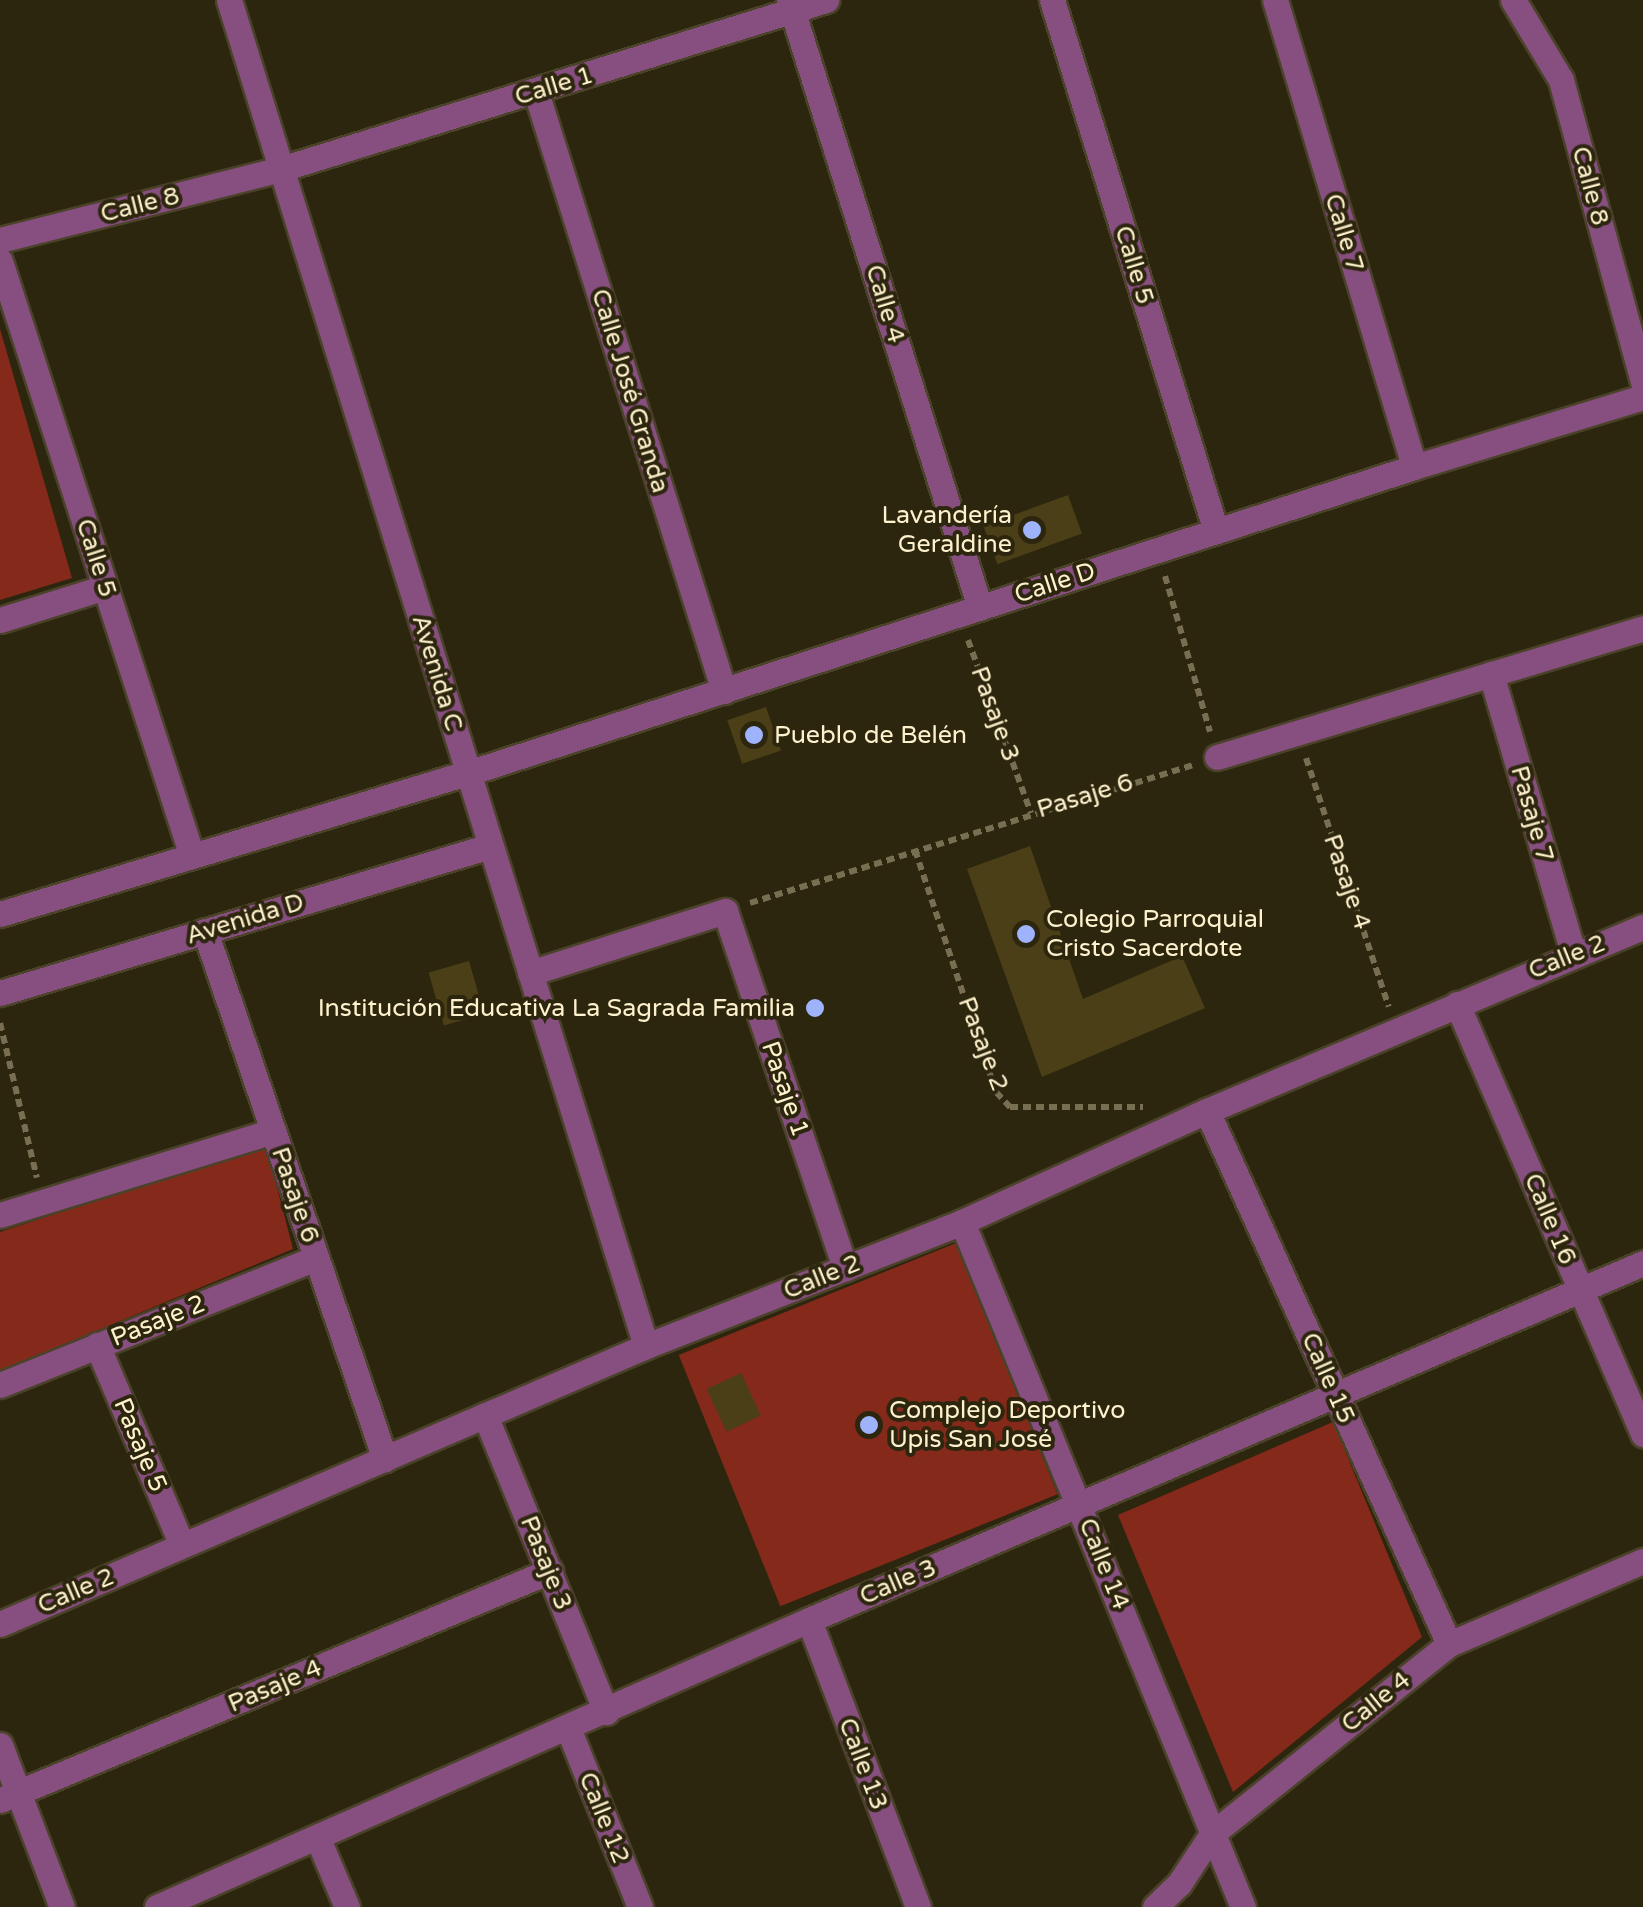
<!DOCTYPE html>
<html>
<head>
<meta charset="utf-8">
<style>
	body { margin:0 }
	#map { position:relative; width:1643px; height:1907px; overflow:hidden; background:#2d260e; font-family:"Varela Round",sans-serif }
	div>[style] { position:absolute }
	.green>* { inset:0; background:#852a1b; transform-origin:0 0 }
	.building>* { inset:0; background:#4b3f17; transform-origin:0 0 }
	.path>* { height:6px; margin-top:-3px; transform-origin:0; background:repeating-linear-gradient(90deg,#786f52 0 8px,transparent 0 13px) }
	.roads { filter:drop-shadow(2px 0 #4a4229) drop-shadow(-2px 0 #4a4229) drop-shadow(0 2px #4a4229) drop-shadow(0 -2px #4a4229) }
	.minor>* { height:25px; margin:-12.5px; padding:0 12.5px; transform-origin:12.5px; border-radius:12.5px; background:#874e80 }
	.dots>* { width:28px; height:28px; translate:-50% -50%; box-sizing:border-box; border:5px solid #2d260e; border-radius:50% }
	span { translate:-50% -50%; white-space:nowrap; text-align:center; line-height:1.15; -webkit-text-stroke:8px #2d260e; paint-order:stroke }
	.street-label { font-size:25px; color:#fef1cd }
	.poi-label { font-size:25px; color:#fef1cd }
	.right { translate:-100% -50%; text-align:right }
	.left { translate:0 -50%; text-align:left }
</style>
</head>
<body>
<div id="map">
	<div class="green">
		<div style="clip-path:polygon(0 329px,72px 578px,0 600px)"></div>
		<div style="clip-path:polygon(266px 1145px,293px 1249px,0 1371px,0 1232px)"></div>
		<div style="left:956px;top:1243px;width:271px;height:299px;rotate:68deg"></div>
		<div style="clip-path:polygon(1333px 1422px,1422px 1637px,1233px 1792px,1118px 1515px)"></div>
	</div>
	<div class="building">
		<div style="left:1068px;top:495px;width:41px;height:90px;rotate:70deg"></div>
		<div style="left:766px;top:707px;width:46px;height:41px;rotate:71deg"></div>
		<div style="clip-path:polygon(1030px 846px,1083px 999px,1182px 956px,1205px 1008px,1042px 1077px,967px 869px)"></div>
		<div style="left:469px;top:961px;width:55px;height:42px;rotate:74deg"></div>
		<div style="left:741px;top:1373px;width:47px;height:38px;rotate:65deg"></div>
	</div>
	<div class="path">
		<div style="left:1165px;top:576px;width:162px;rotate:73.9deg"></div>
		<div style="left:968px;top:640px;width:184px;rotate:70deg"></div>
		<div style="left:1306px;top:758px;width:262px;rotate:71.6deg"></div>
		<div style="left:915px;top:850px;width:255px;rotate:71.5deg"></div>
		<div style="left:996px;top:1092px;width:21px;rotate:47deg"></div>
		<div style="left:1010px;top:1107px;width:133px"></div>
		<div style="left:750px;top:903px;width:463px;rotate:-17.3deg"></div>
		<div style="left:0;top:1023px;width:159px;rotate:76.6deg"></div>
	</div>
	<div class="roads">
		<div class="minor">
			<div style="left:229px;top:0;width:1409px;rotate:72.79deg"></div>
			<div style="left:789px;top:0;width:637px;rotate:72.56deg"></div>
			<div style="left:1052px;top:0;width:556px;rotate:72.84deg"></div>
			<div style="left:1275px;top:0;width:487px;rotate:73.4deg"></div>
			<div style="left:1513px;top:0;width:93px;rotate:59deg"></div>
			<div style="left:1561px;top:80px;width:313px;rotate:74.8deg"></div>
			<div style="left:536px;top:92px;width:628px;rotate:72.58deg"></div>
			<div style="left:0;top:240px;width:290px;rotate:-14.2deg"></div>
			<div style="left:281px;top:169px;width:571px;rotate:-17.23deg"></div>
			<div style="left:0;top:261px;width:625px;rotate:72.12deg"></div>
			<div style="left:0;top:620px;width:110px;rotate:-17.4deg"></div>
			<div style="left:1491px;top:674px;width:291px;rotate:73.6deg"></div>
			<div style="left:1217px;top:757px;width:445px;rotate:-16.8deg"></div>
			<div style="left:0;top:914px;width:489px;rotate:-16.8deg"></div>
			<div style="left:468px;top:773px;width:994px;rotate:-17.92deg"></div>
			<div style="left:1414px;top:467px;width:239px;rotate:-17deg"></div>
			<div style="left:205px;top:931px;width:558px;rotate:71.18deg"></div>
			<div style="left:530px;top:973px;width:205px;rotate:-17.6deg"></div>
			<div style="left:725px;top:911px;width:377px;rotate:71.4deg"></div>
			<div style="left:0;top:993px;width:512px;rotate:-16.7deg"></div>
			<div style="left:1457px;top:1004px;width:469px;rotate:66.6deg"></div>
			<div style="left:1207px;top:1111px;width:585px;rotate:65.58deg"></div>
			<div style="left:0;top:1215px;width:286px;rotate:-17.1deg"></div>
			<div style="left:962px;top:1222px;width:740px;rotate:67.7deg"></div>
			<div style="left:97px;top:1345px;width:217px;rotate:67deg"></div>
			<div style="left:0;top:1385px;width:341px;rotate:-21.9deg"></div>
			<div style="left:485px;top:1415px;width:321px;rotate:67.8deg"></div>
			<div style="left:809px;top:1620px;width:307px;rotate:69.2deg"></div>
			<div style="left:0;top:1624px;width:703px;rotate:-23.28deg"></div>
			<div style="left:646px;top:1346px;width:339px;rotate:-21.4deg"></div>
			<div style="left:962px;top:1222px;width:269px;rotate:-24.4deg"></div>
			<div style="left:1207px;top:1111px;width:473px;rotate:-22.9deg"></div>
			<div style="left:568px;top:1728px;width:193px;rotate:68.1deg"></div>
			<div style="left:0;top:1745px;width:173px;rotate:69.1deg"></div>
			<div style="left:0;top:1800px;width:596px;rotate:-22.61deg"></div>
			<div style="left:318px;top:1839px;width:74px;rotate:66.9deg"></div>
			<div style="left:157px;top:1907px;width:712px;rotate:-23.76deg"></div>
			<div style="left:809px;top:1620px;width:907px;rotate:-23.17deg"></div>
			<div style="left:1155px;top:1907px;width:33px;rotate:-44deg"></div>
			<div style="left:1179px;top:1884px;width:60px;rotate:-56.6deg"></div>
			<div style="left:1212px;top:1834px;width:304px;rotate:-38.7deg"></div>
			<div style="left:1449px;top:1644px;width:211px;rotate:-23.2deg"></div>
		</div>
	</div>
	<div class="dots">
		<div style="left:1032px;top:530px;background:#9fb3fd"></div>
		<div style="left:754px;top:735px;background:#9fb3fd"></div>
		<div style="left:1026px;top:934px;background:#9fb3fd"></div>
		<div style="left:815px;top:1008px;background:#9fb3fd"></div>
		<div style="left:869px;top:1425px;background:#9fb3fd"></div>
	</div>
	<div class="street-label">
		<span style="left:554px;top:86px;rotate:-17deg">Calle 1</span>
		<span style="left:1590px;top:186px;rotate:75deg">Calle 8</span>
		<span style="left:140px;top:205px;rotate:-14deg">Calle 8</span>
		<span style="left:1344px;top:233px;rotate:73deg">Calle 7</span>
		<span style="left:1134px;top:265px;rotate:73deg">Calle 5</span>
		<span style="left:885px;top:304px;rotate:73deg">Calle 4</span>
		<span style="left:630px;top:391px;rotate:73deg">Calle José Granda</span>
		<span style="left:96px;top:558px;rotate:72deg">Calle 5</span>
		<span style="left:1055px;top:583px;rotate:-18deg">Calle D</span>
		<span style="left:437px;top:673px;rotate:73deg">Avenida C</span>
		<span style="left:995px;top:714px;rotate:70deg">Pasaje 3</span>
		<span style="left:1085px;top:796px;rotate:-17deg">Pasaje 6</span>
		<span style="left:1532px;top:814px;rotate:74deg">Pasaje 7</span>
		<span style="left:1347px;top:882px;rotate:71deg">Pasaje 4</span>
		<span style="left:245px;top:919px;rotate:-17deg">Avenida D</span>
		<span style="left:1567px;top:957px;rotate:-22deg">Calle 2</span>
		<span style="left:983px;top:1044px;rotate:69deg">Pasaje 2</span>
		<span style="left:785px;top:1089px;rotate:71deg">Pasaje 1</span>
		<span style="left:295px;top:1195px;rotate:71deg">Pasaje 6</span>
		<span style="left:1550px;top:1219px;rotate:67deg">Calle 16</span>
		<span style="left:822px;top:1277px;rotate:-22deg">Calle 2</span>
		<span style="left:158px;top:1321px;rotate:-22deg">Pasaje 2</span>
		<span style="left:1328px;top:1378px;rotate:66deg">Calle 15</span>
		<span style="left:140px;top:1445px;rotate:67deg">Pasaje 5</span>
		<span style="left:546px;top:1563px;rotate:68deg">Pasaje 3</span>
		<span style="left:1104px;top:1564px;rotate:68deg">Calle 14</span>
		<span style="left:898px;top:1582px;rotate:-23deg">Calle 3</span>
		<span style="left:76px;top:1591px;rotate:-23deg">Calle 2</span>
		<span style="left:275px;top:1686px;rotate:-23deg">Pasaje 4</span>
		<span style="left:1376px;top:1702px;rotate:-39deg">Calle 4</span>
		<span style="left:863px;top:1764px;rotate:69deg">Calle 13</span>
		<span style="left:604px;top:1818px;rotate:68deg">Calle 12</span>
	</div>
	<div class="poi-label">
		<span class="right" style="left:1012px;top:530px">Lavandería<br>Geraldine</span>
		<span class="left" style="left:774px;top:735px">Pueblo de Belén</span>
		<span class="left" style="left:1046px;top:934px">Colegio Parroquial<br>Cristo Sacerdote</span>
		<span class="right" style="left:795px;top:1008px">Institución Educativa La Sagrada Familia</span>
		<span class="left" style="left:889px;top:1425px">Complejo Deportivo<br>Upis San José</span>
	</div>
</div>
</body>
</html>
